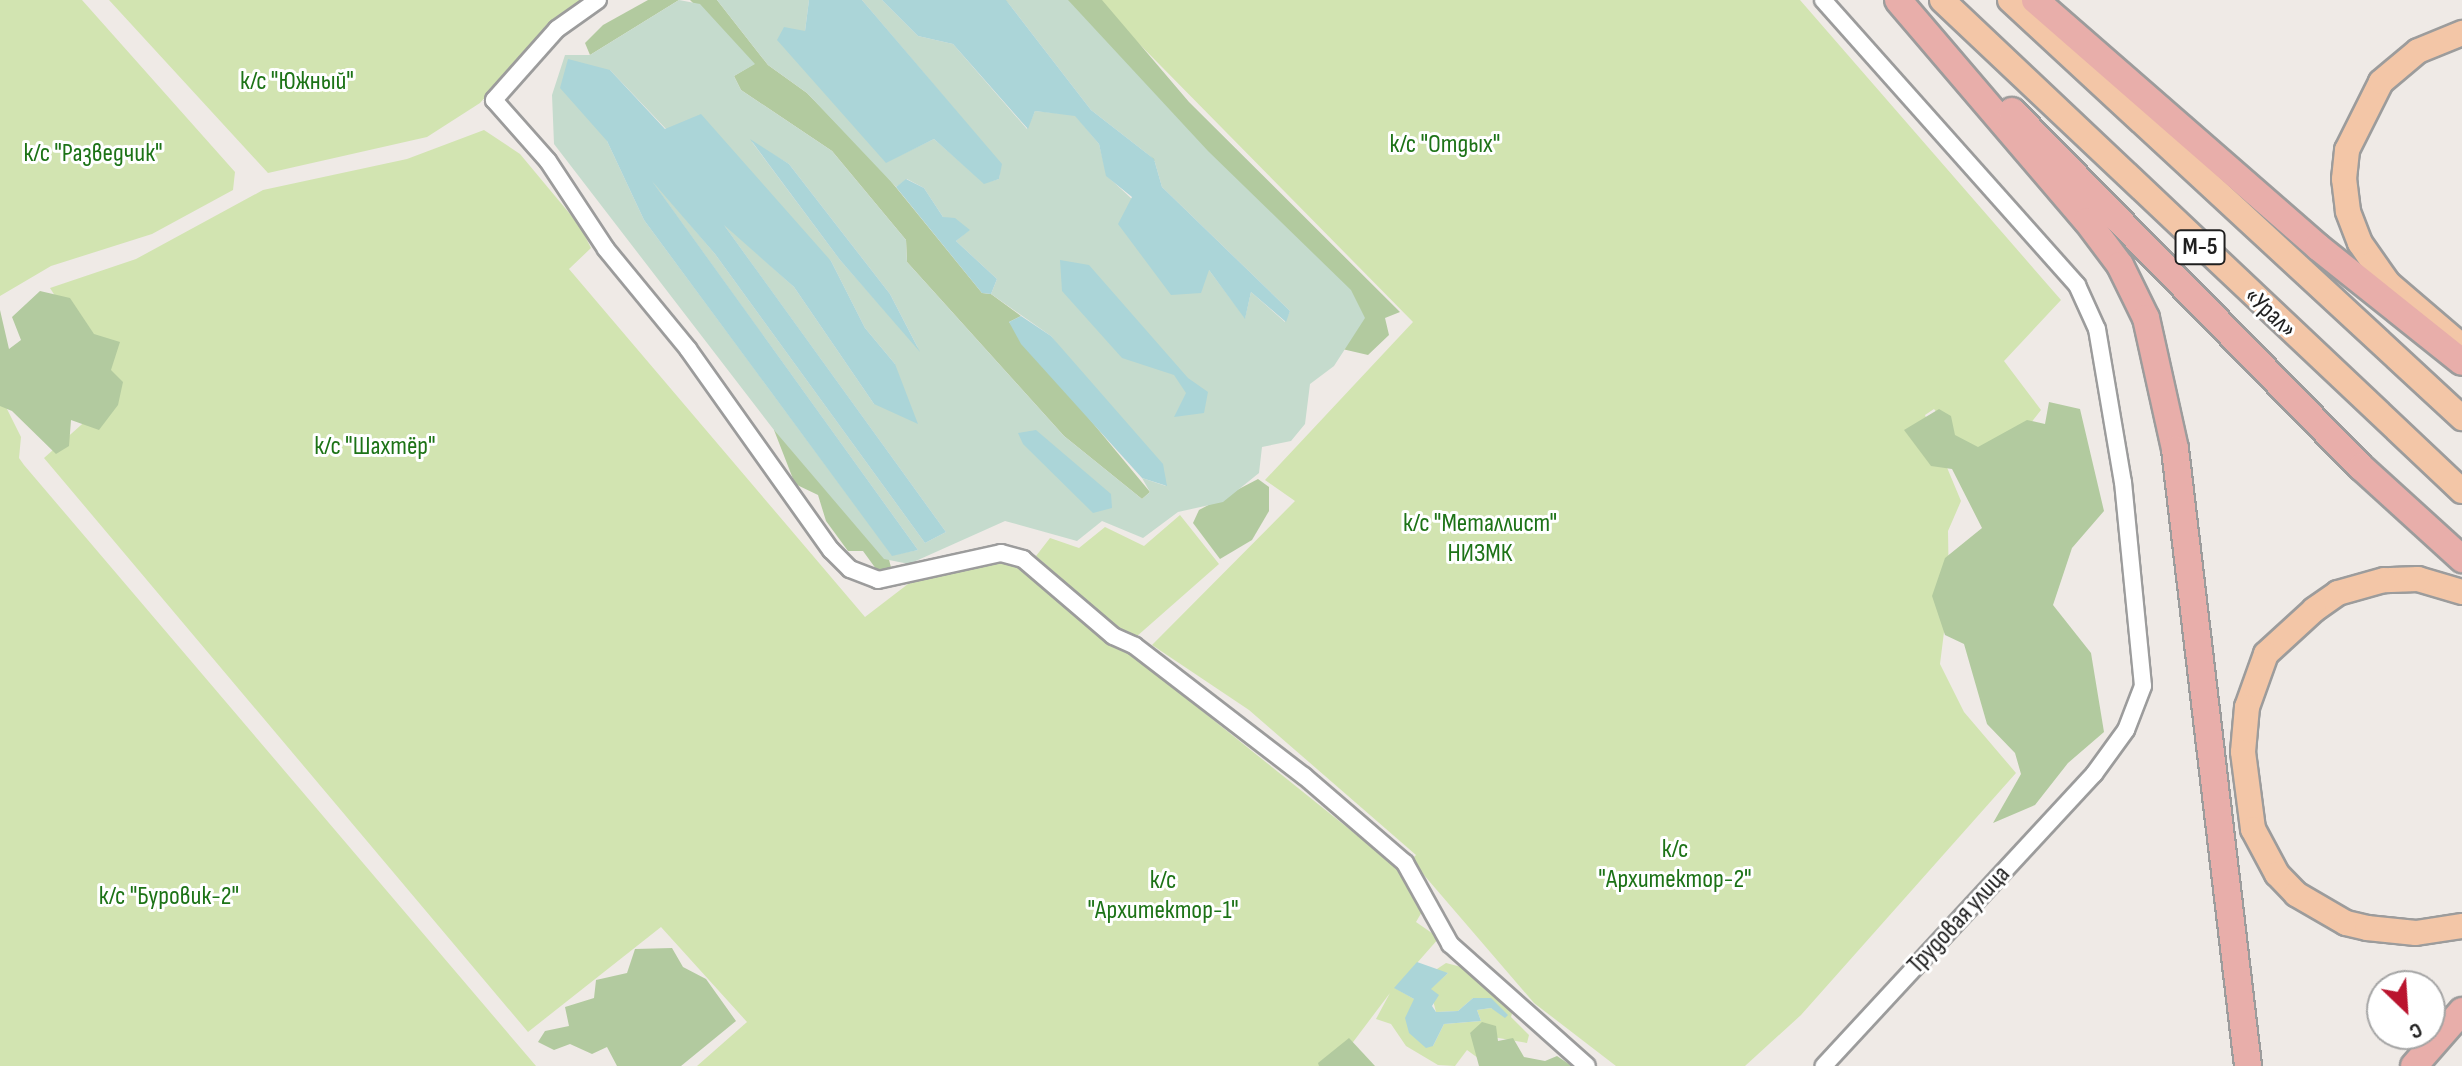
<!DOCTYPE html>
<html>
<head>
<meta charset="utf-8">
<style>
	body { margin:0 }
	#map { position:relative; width:2462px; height:1066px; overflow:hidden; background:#efeae6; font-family:"Sofia Sans Condensed",sans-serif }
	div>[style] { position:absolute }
	.grass>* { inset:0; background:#d2e4b1 }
	.forest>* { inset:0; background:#b2ca9f }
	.wetland>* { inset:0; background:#c5dbcd }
	.water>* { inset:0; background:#abd5d8 }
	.roads { filter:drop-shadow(2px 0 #9c9c9c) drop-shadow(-2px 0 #9c9c9c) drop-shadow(0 2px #9c9c9c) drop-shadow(0 -2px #9c9c9c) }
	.minor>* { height:16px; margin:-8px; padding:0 8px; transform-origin:8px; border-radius:8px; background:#fff }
	.primary>* { height:24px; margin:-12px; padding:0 12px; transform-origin:12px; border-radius:12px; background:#f3c6a7 }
	.trunk>* { height:26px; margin:-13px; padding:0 13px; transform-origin:13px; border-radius:13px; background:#e8aeaa }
	span { translate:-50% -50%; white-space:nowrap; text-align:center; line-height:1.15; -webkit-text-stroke:6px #fff; paint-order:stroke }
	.shield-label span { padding:2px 6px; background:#fff; border:2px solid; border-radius:6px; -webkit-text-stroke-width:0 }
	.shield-label { font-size:24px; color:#1f1f1f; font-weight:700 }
	.park-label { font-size:26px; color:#1d7317 }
	.street-label { font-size:26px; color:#1f1f1f }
	.north { position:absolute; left:2366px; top:970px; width:80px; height:80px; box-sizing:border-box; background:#fff; border:2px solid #a5a5a5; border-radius:50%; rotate:155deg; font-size:22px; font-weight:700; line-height:32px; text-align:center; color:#1f1f1f }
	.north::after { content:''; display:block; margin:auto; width:28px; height:36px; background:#ba142e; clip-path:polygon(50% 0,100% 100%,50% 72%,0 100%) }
</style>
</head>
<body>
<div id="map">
	<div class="grass">
		<div style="clip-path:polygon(0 0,82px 0,235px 172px,233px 190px,152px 234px,51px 266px,0 296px)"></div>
		<div style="clip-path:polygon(109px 0,587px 0,550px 23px,480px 103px,427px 137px,268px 173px)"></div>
		<div style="clip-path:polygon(1096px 0,1800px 0,2061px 300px,2004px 361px,2041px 410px,1988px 478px,1934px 409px,1925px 415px,1961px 501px,1948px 531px,1949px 592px,1940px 664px,1964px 712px,2016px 773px,1801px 1015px,1745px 1066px,1616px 1066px,1534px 1003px,1411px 860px,1416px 855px,1249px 710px,1152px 645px,1295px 501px,1265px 480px,1413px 322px)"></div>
		<div style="clip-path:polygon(484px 130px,520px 154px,580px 226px,591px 248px,569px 269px,865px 617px,908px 584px,998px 558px,1019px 564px,1404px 873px,1423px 910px,1416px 922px,1439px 938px,1395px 988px,1414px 999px,1433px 1046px,1444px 1024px,1481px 1021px,1477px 1010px,1491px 1008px,1508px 1015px,1473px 998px,1458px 1011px,1436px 1012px,1430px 989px,1448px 973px,1434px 971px,1446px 963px,1469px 969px,1491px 985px,1493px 994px,1513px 1010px,1511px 1017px,1529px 1035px,1527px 1043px,1470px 1033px,1482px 1061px,1467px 1050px,1455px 1066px,1438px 1065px,1406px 1046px,1391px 1024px,1376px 1019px,1390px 993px,1335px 1066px,697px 1066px,747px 1022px,661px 927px,528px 1032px,44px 458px,117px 393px,50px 288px,136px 259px,263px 190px,407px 159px)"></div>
		<div style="clip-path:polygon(0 395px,21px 437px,19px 458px,24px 465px,536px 1066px,0 1066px)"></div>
		<div style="clip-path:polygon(1180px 515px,1219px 564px,1136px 637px,1114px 625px,1036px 556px,1050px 538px,1079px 548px,1105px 527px,1144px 546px)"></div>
	</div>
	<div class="forest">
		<div style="clip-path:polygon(648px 0,679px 0,590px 55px,585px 43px,603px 25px)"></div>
		<div style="clip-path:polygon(690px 0,717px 0,768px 65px,807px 93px,881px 169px,982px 293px,991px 294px,1021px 316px,1009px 322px,1150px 492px,1142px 499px,1064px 436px,907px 262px,906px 240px,832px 151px,741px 90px,734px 76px,754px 64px)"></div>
		<div style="clip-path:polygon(1006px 0,1102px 0,1189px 102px,1400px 312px,1385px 318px,1389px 335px,1368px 355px,1325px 345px)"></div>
		<div style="clip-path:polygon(40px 291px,70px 298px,94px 334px,120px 342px,111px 370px,123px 382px,118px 405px,99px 430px,71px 420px,69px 446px,56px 454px,12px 411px,0 406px,0 310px,9px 349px,21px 340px,12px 317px)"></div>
		<div style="clip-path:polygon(2049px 402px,2080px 409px,2104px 511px,2072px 548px,2053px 605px,2091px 653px,2104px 732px,2068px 763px,2035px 805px,1993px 823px,2021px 774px,2015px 753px,1987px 724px,1964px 644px,1945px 635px,1932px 596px,1945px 558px,1982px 528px,1952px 469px,1931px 466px,1904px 430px,1939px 409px,1951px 416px,1955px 435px,1978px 447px,2027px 420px,2045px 424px)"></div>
		<div style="clip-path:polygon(789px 429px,888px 556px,892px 571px,879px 573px,863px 551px,848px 551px,826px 521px,818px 495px,795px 484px,774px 430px)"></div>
		<div style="clip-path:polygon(1258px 479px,1269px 487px,1269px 511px,1252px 540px,1220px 559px,1193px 523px,1199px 510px)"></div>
		<div style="clip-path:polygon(672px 948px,683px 967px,706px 979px,736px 1021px,681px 1066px,617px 1066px,607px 1047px,592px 1054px,570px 1044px,554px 1050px,538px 1042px,545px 1031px,569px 1026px,565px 1007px,594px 998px,596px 980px,627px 973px,635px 949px)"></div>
		<div style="clip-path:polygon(1482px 1022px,1496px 1026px,1498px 1041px,1513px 1038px,1524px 1057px,1545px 1061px,1557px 1056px,1572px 1066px,1479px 1066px,1470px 1033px)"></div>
		<div style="clip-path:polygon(1349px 1038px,1375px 1066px,1319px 1066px,1318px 1063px)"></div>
	</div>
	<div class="wetland">
		<div style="clip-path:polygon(evenodd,679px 0,700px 4px,755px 64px,734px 76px,741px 90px,832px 151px,906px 240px,907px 262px,1064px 436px,1142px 499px,1150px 492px,1142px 478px,1166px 486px,1051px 336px,991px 294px,997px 279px,956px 241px,969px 230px,943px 217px,924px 188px,907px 179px,896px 187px,807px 93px,768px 65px,717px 0,809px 0,805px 31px,778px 40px,886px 162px,934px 139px,984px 183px,999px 179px,1001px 164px,862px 0,882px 0,918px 36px,953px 44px,1027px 129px,1035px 111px,1075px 115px,1099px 144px,1107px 176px,1209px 270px,1245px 318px,1251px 292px,1285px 322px,1290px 311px,1162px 187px,1154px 159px,1091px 110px,1006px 0,1068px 0,1208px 151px,1351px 290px,1365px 318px,1334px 366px,1310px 384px,1305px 424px,1291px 441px,1262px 447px,1259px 473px,1223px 502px,1178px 512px,1143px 538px,1102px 521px,1077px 541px,1005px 521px,909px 564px,884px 559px,774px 430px,554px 144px,552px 95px,565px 55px,590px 55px,679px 0,610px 70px,666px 129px,831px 261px,865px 328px,895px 364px,874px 404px,794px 287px,721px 221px,946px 532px,925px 543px,715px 254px,643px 169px,918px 550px,892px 555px,644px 220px,607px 141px,610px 70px,679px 0,752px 142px,789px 164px,890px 294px,918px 348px,840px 260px,752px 142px)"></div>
	</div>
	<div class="water">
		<div style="clip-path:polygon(809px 0,862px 0,1002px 164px,999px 179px,984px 184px,934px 139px,886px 163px,777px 40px,784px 27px,805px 31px)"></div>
		<div style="clip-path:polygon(882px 0,1006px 0,1091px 110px,1154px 159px,1162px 187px,1290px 311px,1286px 322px,1251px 292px,1245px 319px,1209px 270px,1201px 293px,1171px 295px,1118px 224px,1132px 197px,1106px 176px,1099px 144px,1075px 116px,1035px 111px,1028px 129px,953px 44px,918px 36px)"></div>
		<div style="clip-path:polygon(568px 59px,610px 70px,665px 129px,701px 114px,831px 261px,865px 328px,895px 364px,918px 424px,874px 404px,794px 287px,724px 225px,946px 532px,925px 543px,715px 254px,652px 181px,918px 550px,892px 556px,644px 220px,607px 141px,560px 88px)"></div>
		<div style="clip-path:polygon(750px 139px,789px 164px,890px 294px,920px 352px,840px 260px)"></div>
		<div style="clip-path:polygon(906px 179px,924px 188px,943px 217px,955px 218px,970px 230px,956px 241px,997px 279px,991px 294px,982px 293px,896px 187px)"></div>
		<div style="clip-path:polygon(1060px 260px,1089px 265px,1188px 378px,1208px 392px,1204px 413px,1174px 417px,1186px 393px,1174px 375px,1122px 358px,1062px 291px)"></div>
		<div style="clip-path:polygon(1021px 316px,1051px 336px,1163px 464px,1167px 486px,1142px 478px,1021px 344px,1009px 322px)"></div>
		<div style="clip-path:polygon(1036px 430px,1111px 494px,1112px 508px,1093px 513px,1023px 444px,1018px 433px)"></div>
		<div style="clip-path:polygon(1417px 962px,1448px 973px,1431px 989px,1439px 995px,1432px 1006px,1436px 1012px,1458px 1011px,1473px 998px,1491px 998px,1508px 1015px,1505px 1018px,1491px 1008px,1477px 1010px,1481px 1021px,1444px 1024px,1433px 1046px,1426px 1048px,1409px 1033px,1405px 1018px,1414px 999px,1394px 988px)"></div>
	</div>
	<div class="roads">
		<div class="minor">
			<div style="left:598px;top:0;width:50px;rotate:144.7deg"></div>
			<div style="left:557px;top:29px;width:95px;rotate:131.6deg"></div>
			<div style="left:494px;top:100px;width:81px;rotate:48.5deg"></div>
			<div style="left:548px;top:161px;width:105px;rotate:56.6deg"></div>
			<div style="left:606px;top:249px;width:129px;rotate:50.6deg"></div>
			<div style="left:688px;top:349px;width:247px;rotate:54.6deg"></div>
			<div style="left:831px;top:550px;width:27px;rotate:45deg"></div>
			<div style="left:850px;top:569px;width:30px;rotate:21deg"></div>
			<div style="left:878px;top:580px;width:126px;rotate:-12.4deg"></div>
			<div style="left:1001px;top:553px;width:23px;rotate:15deg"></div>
			<div style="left:1023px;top:559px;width:118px;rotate:40.5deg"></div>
			<div style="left:1113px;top:636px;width:24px;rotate:24deg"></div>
			<div style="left:1135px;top:646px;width:213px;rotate:37.6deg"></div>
			<div style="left:1304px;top:776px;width:133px;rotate:40.7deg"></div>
			<div style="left:1405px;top:863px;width:93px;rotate:60.9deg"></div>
			<div style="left:1450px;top:944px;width:183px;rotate:41.7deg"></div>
			<div style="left:1823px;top:0;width:382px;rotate:48.3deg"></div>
			<div style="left:2077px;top:285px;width:48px;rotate:65.6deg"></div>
			<div style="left:2097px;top:329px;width:155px;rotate:80.4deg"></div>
			<div style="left:2123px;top:482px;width:205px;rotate:84.4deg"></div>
			<div style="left:2143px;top:686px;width:47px;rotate:111.1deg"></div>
			<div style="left:2126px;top:730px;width:54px;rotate:126deg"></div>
			<div style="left:2094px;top:774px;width:398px;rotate:132.8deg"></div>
		</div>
		<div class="primary">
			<div style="left:1942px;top:0;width:715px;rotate:43.36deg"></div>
			<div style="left:2010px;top:0;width:616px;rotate:42.76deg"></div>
			<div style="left:2457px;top:342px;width:91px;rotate:-139.5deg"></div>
			<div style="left:2388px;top:283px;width:49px;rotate:-125deg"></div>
			<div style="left:2360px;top:243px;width:34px;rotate:-111deg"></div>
			<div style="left:2348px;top:211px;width:32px;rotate:-97deg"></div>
			<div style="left:2344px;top:179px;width:29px;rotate:-84deg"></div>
			<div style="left:2347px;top:150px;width:76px;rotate:-63.4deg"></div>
			<div style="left:2381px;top:82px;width:48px;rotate:-40deg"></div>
			<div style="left:2418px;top:51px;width:48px;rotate:-22.2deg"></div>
			<div style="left:2462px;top:592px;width:46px;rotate:-163.5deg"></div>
			<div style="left:2418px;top:579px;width:34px;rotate:178deg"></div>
			<div style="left:2384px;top:580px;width:48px;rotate:164.2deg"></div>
			<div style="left:2338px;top:593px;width:29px;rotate:145deg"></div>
			<div style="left:2314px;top:610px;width:65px;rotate:137.5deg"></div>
			<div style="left:2266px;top:654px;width:56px;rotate:109.7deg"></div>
			<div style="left:2247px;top:707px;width:45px;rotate:95.1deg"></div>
			<div style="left:2243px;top:752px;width:78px;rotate:82.6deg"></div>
			<div style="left:2253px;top:829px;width:51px;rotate:61.9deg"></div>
			<div style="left:2277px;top:874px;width:28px;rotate:46deg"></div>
			<div style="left:2296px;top:894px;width:58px;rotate:30.1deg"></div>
			<div style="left:2346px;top:923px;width:22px;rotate:13deg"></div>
			<div style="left:2367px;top:928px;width:49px;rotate:5.8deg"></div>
			<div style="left:2416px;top:933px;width:47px;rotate:-8.7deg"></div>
		</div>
		<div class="trunk">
			<div style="left:1898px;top:0;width:291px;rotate:49.5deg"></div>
			<div style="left:2087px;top:221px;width:55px;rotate:53.1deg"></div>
			<div style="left:2120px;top:265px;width:59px;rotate:63.9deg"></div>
			<div style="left:2146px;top:318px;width:134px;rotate:77.5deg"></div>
			<div style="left:2175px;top:449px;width:621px;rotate:83.25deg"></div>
			<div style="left:2035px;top:0;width:376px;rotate:41.1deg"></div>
			<div style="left:2318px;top:247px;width:184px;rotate:38.6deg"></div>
			<div style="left:2012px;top:111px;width:499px;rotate:45.6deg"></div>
			<div style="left:2361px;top:467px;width:137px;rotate:42.3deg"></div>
			<div style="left:2414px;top:1066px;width:73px;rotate:-48.9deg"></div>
		</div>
	</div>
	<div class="shield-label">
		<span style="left:2200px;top:247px">М-5</span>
	</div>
	<div class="park-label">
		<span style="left:297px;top:82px">к/с "Южный"</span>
		<span style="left:1445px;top:145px">к/с "Отдых"</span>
		<span style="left:93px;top:154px">к/с "Разведчик"</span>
		<span style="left:375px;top:447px">к/с "Шахтёр"</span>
		<span style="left:1480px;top:539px">к/с "Металлист"<br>НИЗМК</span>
		<span style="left:1675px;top:865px">к/с<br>"Архитектор-2"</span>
		<span style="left:1163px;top:896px">к/с<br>"Архитектор-1"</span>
		<span style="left:169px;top:897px">к/с "Буровик-2"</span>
	</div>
	<div class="street-label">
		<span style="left:2270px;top:313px;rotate:43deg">«Урал»</span>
		<span style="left:1959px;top:920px;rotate:-47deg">Трудовая улица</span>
	</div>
	<div class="north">С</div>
</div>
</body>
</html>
